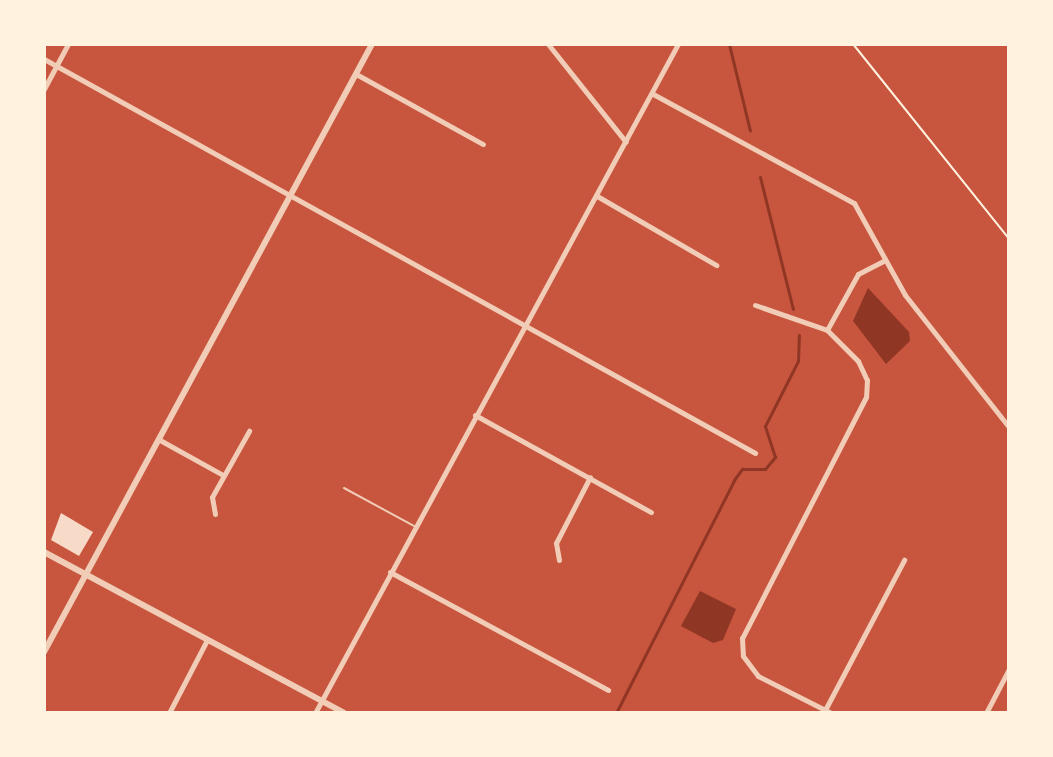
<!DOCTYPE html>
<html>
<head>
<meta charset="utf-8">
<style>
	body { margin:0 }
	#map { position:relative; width:1053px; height:757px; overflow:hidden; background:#c8553d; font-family:"PT Sans Narrow",sans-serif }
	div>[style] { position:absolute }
	.water>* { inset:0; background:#8f3625 }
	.stream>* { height:3px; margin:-1.5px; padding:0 1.5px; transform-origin:1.5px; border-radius:1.5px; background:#8f3625 }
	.building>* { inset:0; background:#f7dbc8 }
	.path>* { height:2px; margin:-1px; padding:0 1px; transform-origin:1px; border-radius:1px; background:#fff3e0 }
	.service>* { height:2px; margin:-1px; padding:0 1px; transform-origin:1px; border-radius:1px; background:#f1ccb7 }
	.minor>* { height:5px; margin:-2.5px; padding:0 2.5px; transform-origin:2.5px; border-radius:2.5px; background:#f1ccb7 }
	.tertiary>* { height:6px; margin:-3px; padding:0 3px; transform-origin:3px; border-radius:3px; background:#f1ccb7 }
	span { translate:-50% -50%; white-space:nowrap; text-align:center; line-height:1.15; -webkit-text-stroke:6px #fff3e0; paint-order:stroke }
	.frame { position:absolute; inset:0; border:46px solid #fff3e0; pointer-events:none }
</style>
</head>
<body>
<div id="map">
	<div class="water">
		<div style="clip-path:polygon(868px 288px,909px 332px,910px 341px,886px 364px,853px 321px)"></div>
		<div style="clip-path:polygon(700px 591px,736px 609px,723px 640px,713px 643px,681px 626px)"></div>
	</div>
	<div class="stream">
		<div style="left:729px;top:44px;width:89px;rotate:76.4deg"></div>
		<div style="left:760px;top:177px;width:136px;rotate:76deg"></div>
		<div style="left:616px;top:713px;width:261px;rotate:-63.1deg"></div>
		<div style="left:734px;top:480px;width:14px;rotate:-54deg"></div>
		<div style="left:742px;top:469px;width:23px"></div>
		<div style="left:765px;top:469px;width:16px;rotate:-50deg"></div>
		<div style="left:775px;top:457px;width:33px;rotate:-108deg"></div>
		<div style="left:765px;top:426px;width:73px;rotate:-63.1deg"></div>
		<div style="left:798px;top:361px;width:26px;rotate:-88deg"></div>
	</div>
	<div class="building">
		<div style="clip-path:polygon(61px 513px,93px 532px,79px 556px,51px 540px)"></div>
	</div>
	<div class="path">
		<div style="left:853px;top:44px;width:250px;rotate:51.3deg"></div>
	</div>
	<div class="service">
		<div style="left:344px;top:488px;width:80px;rotate:28.5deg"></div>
	</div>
	<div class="minor">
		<div style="left:548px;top:44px;width:125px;rotate:51.5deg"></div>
		<div style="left:44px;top:59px;width:813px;rotate:28.99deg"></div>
		<div style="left:356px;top:74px;width:145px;rotate:28.9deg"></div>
		<div style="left:44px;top:89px;width:51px;rotate:-61.9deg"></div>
		<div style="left:653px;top:94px;width:229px;rotate:28.5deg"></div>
		<div style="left:854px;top:203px;width:105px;rotate:61deg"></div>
		<div style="left:905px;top:295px;width:168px;rotate:51.8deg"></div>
		<div style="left:597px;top:196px;width:138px;rotate:30.1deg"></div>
		<div style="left:755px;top:305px;width:76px;rotate:19.1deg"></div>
		<div style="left:827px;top:330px;width:44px;rotate:45deg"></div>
		<div style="left:858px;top:361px;width:21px;rotate:65deg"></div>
		<div style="left:867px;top:380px;width:17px;rotate:93deg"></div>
		<div style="left:866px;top:397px;width:271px;rotate:117.2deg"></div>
		<div style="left:742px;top:638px;width:18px;rotate:87deg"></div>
		<div style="left:743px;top:656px;width:25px;rotate:53deg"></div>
		<div style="left:758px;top:676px;width:82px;rotate:26.9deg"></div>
		<div style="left:827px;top:330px;width:64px;rotate:-61deg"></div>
		<div style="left:858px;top:274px;width:29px;rotate:-27deg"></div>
		<div style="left:475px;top:415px;width:201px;rotate:28.9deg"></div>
		<div style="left:158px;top:439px;width:74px;rotate:29deg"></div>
		<div style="left:215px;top:514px;width:17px;rotate:-100deg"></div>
		<div style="left:212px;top:497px;width:76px;rotate:-60.7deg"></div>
		<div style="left:559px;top:560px;width:17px;rotate:-100deg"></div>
		<div style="left:556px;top:543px;width:74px;rotate:-62.7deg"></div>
		<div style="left:390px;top:572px;width:248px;rotate:28.4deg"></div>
		<div style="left:825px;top:710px;width:170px;rotate:-62.2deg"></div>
		<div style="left:169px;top:713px;width:82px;rotate:-62.5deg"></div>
		<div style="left:315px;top:713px;width:761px;rotate:-61.52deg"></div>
		<div style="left:986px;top:713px;width:50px;rotate:-62.4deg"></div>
	</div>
	<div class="tertiary">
		<div style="left:44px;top:552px;width:340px;rotate:28.2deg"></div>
		<div style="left:44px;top:652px;width:691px;rotate:-61.65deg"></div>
	</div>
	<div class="frame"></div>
</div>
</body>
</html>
